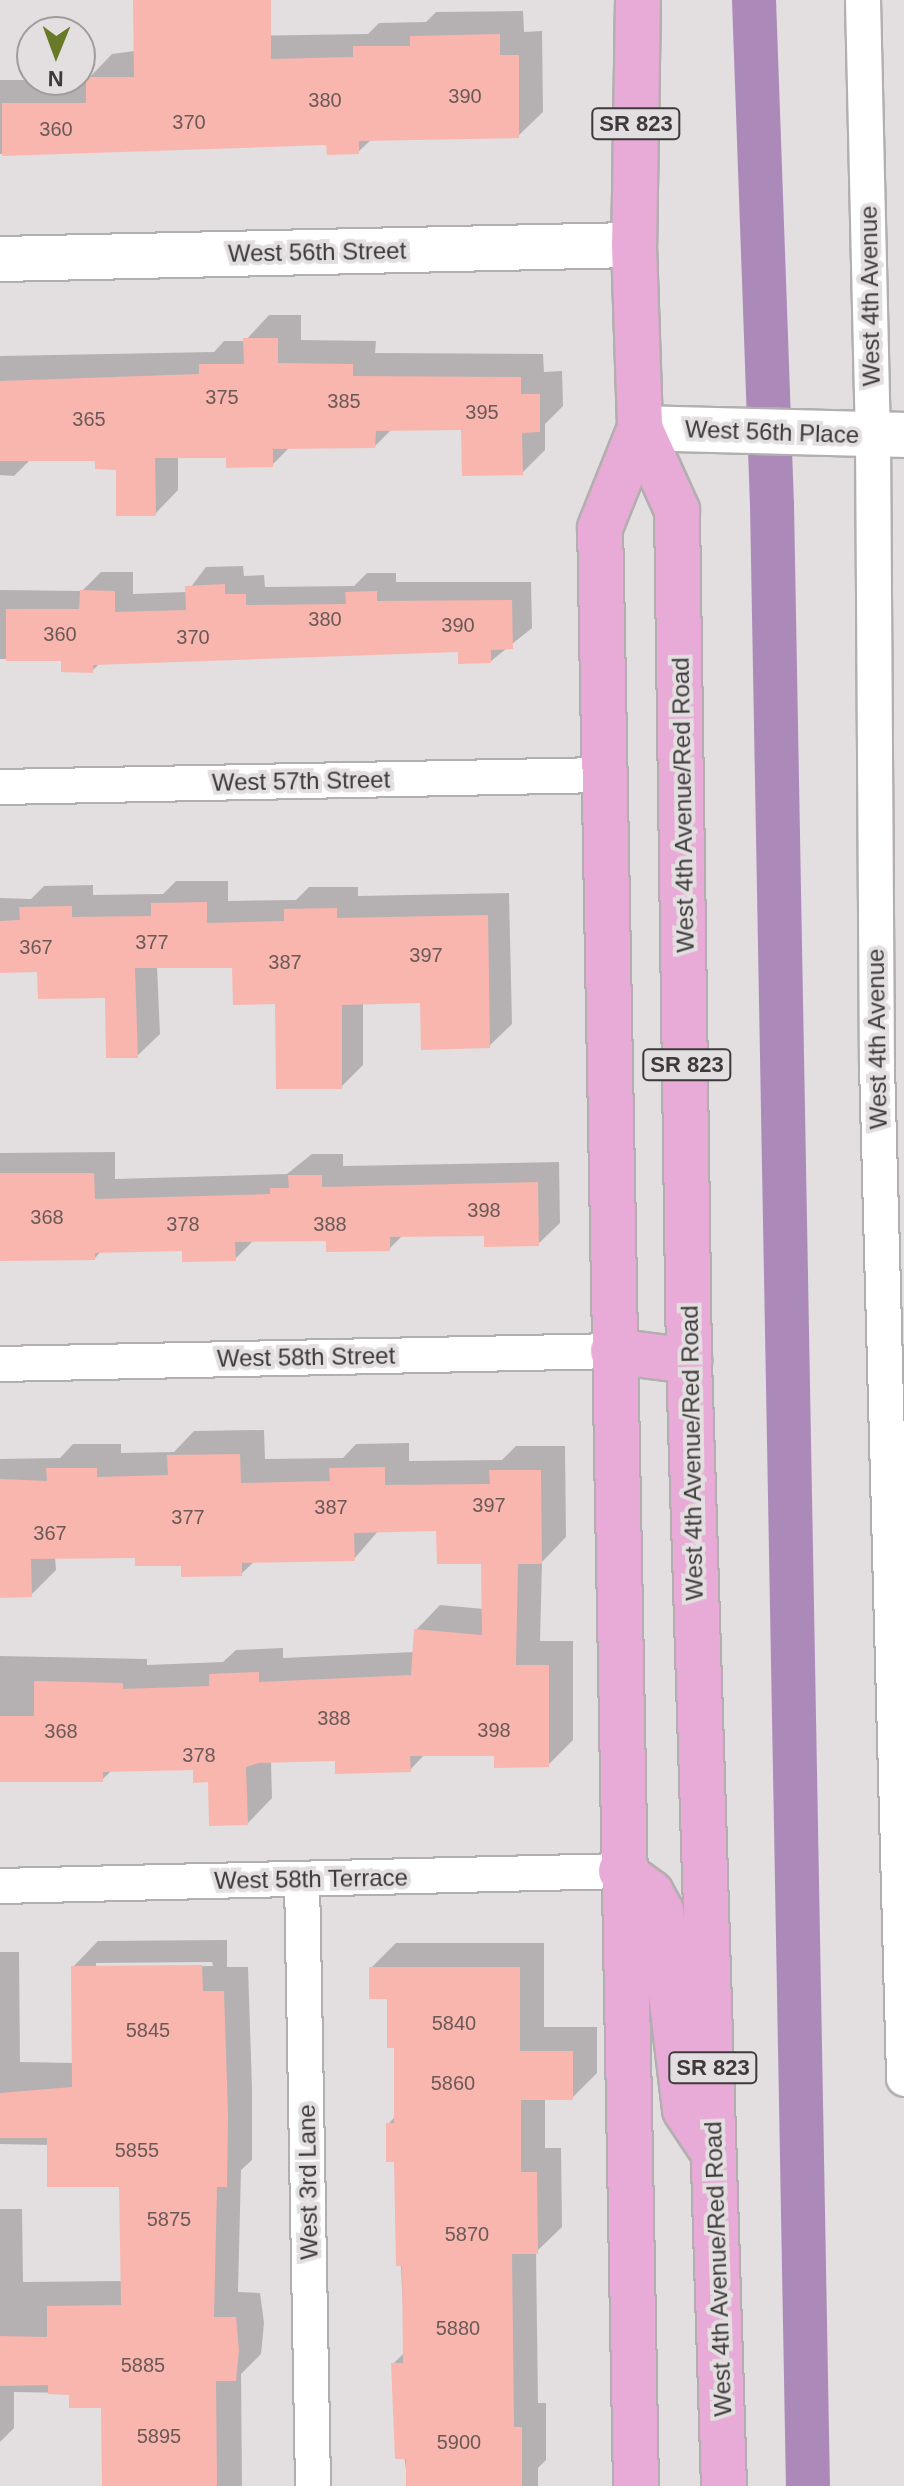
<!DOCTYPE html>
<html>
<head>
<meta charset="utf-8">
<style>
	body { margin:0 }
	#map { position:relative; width:904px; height:2486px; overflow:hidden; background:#e3dedf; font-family:Helvetica,sans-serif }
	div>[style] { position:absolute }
	.shadow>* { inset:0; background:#0003 }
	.canal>* { height:44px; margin:-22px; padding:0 22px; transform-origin:22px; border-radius:22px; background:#ab8ab9 }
	.building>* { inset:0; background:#f8b6af }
	.roads { filter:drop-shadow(2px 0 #b3aeaf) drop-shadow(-2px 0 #b3aeaf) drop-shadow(0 2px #b3aeaf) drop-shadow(0 -2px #b3aeaf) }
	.minor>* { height:34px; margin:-17px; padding:0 17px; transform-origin:17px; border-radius:17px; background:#fff }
	.tertiary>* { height:44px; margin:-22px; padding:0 22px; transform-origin:22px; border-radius:22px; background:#fff }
	.primary>* { height:44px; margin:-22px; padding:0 22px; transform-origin:22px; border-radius:22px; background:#e8aad6 }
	span { translate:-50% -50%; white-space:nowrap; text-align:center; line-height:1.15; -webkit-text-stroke:8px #e3dedf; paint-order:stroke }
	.number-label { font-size:20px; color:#6b5957 }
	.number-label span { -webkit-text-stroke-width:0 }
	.shield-label span { padding:2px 6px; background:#e3dedf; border:2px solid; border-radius:6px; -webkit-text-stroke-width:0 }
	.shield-label { font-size:22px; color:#3c3a3a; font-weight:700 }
	.street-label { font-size:24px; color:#3c3a3a }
	.north { position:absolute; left:16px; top:16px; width:80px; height:80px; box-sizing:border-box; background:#e3dedf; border:2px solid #a09c9d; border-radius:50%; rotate:181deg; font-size:22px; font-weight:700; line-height:32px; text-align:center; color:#3c3a3a }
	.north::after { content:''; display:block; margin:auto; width:28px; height:36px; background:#687927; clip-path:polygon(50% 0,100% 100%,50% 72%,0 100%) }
</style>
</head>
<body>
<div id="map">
	<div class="shadow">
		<div style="clip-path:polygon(523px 11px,524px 32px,542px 31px,543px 112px,518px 136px,372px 139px,358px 152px,328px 143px,0 154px,0 33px,0 80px,80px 80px,88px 79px,112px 54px,246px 36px,368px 34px,379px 23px,426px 22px,436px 12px)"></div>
		<div style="clip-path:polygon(269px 315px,301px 315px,301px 340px,376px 341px,375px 353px,543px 354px,544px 372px,562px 371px,563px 406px,545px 424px,545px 450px,522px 473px,463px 428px,392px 429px,375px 446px,290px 447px,272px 465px,228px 456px,178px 456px,178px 490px,155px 514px,118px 468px,97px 459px,31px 459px,14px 476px,0 475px,0 356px,214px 352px,224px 341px,245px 341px)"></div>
		<div style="clip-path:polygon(243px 566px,244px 576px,264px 575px,265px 587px,354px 586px,367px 573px,396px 573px,396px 582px,531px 582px,532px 628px,491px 661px,460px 650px,100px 663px,92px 671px,63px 659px,0 659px,0 590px,82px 591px,101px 572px,133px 572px,133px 594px,187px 592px,206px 567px)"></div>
		<div style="clip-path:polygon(176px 881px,228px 881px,228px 901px,296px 900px,309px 887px,358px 887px,358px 896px,509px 893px,512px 1024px,489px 1046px,422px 1001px,363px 1002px,363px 1065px,341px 1087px,277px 1002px,234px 965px,157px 966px,160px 1034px,137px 1056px,107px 996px,39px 970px,0 971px,0 898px,31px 899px,44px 886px,93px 885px,93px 895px,163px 894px)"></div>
		<div style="clip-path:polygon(115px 1152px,115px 1179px,287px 1174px,312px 1154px,343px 1154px,343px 1166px,559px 1162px,560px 1223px,538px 1244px,486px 1234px,404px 1234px,389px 1249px,328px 1239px,254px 1240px,235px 1259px,184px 1248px,102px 1250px,95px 1258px,0 1256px,0 1153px)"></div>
		<div style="clip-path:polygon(264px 1430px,265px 1459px,343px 1458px,356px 1444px,409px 1443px,409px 1461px,502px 1460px,516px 1446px,565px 1446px,566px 1537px,542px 1562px,540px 1641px,573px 1641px,573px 1740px,548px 1765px,496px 1754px,425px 1754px,410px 1770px,337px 1759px,271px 1761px,272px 1798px,248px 1823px,195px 1768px,112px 1770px,102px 1780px,0 1780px,0 1656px,147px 1659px,147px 1665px,223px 1662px,236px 1650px,283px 1648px,283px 1658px,414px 1652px,416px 1630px,440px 1605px,484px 1609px,483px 1562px,438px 1529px,379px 1530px,354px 1559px,255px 1561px,241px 1574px,137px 1556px,55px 1557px,56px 1570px,31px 1595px,0 1596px,0 1459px,60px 1458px,73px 1444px,121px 1444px,121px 1453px,174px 1452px,194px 1431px)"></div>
		<div style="clip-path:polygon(evenodd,227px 1940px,227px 1967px,248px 1967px,252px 2088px,252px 2160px,241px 2170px,238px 2292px,260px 2293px,264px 2323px,261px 2354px,241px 2374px,242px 2486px,104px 2486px,103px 2406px,71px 2393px,14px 2392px,14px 2428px,0 2442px,0 2209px,22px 2209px,23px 2282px,122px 2281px,121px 2185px,49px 2145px,0 2144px,0 1952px,19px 1952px,20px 2062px,74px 2063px,73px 1967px,98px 1941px,227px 1940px,212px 1962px,213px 1966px,96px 1968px,96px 1963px,212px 1962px)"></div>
		<div style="clip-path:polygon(396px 1943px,544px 1943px,544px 2027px,597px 2027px,597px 2073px,572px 2098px,545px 2098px,545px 2148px,561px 2148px,562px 2227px,536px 2252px,538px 2403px,546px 2403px,546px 2460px,538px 2468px,538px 2486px,408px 2486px,393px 2364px,405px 2352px,396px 2160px,388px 2124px,396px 2116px,396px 2046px,389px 1997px,371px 1968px)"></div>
	</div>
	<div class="canal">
		<div style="left:754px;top:0;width:505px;rotate:87.96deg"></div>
		<div style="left:772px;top:505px;width:1981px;rotate:88.96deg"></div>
	</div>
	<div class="building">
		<div style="clip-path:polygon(133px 0,271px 0,271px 59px,353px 57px,353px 46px,410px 46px,410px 36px,500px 34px,500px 55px,519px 55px,519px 138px,359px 141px,359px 154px,327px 155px,326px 145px,2px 156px,2px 103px,86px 103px,86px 77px,134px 77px)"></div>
		<div style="clip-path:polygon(243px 338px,278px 338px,278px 363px,353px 364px,353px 376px,521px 377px,521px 394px,540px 394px,540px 432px,522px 433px,523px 475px,462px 476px,461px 430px,376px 431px,375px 448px,273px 449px,273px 467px,226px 468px,226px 458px,155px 458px,156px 516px,116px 516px,116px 470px,95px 469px,95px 461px,0 461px,0 381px,199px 374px,199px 364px,244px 364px)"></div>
		<div style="clip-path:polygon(225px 584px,225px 594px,246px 594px,246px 605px,346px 604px,345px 592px,377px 591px,377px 601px,512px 600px,513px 649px,491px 650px,491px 663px,458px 664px,458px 652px,93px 665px,93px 673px,61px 672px,61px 661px,6px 661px,6px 609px,79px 609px,80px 590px,115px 591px,115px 612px,186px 610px,185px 586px)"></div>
		<div style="clip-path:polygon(207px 902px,207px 923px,284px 921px,284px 909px,337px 908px,337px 918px,488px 915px,490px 1048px,421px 1050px,420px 1003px,342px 1005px,342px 1089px,276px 1089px,275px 1004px,233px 1005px,232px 968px,135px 968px,138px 1058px,106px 1058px,105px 998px,38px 999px,37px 972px,0 973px,0 921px,20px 920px,19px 907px,72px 906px,72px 917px,151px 916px,151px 903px)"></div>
		<div style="clip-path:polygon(0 1173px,94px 1173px,95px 1199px,270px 1194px,270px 1188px,289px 1188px,288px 1175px,322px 1175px,322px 1187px,538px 1182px,539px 1246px,484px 1247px,484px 1236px,390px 1237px,390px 1251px,326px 1252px,326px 1241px,235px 1242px,236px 1261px,182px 1262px,182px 1251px,95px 1253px,95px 1260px,0 1261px)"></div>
		<div style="clip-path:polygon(240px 1454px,241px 1483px,330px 1481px,329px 1468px,385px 1467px,385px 1485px,490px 1484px,489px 1470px,541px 1470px,542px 1564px,518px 1564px,516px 1665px,549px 1665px,549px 1767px,494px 1768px,494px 1756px,410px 1756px,411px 1772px,335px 1774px,335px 1761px,259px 1763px,246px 1767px,248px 1825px,209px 1826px,208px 1782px,193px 1783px,193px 1770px,103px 1772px,103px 1782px,0 1782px,0 1716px,34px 1716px,34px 1681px,123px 1683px,123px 1689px,209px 1686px,209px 1674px,259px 1672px,259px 1682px,411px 1675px,414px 1629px,482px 1635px,481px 1564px,437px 1564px,436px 1531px,354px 1533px,355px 1561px,242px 1563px,242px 1576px,181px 1577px,181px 1566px,135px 1566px,135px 1558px,31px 1559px,32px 1597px,0 1598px,0 1479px,47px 1481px,46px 1468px,97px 1468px,97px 1477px,168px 1475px,167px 1455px)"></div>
		<div style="clip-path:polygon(202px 1965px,203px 1991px,224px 1991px,228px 2114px,227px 2187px,217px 2187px,214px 2317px,236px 2317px,239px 2350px,236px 2381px,216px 2381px,217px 2486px,102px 2486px,101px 2408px,69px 2408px,69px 2395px,48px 2394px,48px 2385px,0 2386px,0 2336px,47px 2337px,47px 2306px,121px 2305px,119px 2187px,47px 2187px,47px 2138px,0 2138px,0 2093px,72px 2087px,71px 1966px)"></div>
		<div style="clip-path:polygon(369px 1967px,520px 1967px,520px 2051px,573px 2051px,573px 2100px,521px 2100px,521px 2172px,537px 2172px,538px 2254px,512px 2254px,514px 2427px,522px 2427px,522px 2486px,406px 2486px,406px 2459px,395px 2459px,391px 2363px,403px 2363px,402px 2266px,396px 2266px,394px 2162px,386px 2162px,386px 2123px,394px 2123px,394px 2048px,387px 2048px,387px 1999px,369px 1999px)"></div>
	</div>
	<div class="roads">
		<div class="minor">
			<div style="left:863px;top:0;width:435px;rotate:88.7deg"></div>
			<div style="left:873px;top:435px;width:630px;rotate:89.64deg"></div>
			<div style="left:877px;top:1065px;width:1014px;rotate:88.47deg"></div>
			<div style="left:0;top:787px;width:603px;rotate:-1.14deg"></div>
			<div style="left:0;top:1364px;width:613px;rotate:-1.21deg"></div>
			<div style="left:302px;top:1879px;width:607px;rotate:88.96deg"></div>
			<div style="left:0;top:1886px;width:621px;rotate:-1.38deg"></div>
		</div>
		<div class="tertiary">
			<div style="left:0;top:259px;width:634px;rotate:-1.27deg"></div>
			<div style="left:640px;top:428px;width:264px;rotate:1.5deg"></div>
		</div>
		<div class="primary">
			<div style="left:638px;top:0;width:245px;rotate:90.9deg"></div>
			<div style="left:634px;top:245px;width:183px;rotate:88.1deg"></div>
			<div style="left:640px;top:428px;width:90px;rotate:65.7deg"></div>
			<div style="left:677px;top:510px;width:851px;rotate:89.19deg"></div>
			<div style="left:689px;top:1361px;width:1126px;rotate:88.22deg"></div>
			<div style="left:613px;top:1351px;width:77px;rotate:7.5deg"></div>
			<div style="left:621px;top:1871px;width:37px;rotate:36deg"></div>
			<div style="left:651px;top:1893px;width:21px;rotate:61deg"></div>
			<div style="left:661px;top:1911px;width:200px;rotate:83.1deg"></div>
			<div style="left:685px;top:2110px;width:43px;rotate:56.3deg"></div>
			<div style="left:636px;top:2486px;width:1958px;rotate:-91.05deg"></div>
			<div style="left:600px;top:528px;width:108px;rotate:-68.2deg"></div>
		</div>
	</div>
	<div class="number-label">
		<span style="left:465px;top:96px">390</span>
		<span style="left:325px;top:100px">380</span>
		<span style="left:189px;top:122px">370</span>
		<span style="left:56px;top:129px">360</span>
		<span style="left:222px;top:397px">375</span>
		<span style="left:344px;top:401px">385</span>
		<span style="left:482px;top:412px">395</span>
		<span style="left:89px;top:419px">365</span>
		<span style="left:325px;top:619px">380</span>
		<span style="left:458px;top:625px">390</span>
		<span style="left:60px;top:634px">360</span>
		<span style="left:193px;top:637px">370</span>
		<span style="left:152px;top:942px">377</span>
		<span style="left:36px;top:947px">367</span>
		<span style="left:426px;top:955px">397</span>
		<span style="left:285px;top:962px">387</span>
		<span style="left:484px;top:1210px">398</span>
		<span style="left:47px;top:1217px">368</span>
		<span style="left:183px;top:1224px">378</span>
		<span style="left:330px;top:1224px">388</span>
		<span style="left:489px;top:1505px">397</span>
		<span style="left:331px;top:1507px">387</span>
		<span style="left:188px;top:1517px">377</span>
		<span style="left:50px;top:1533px">367</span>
		<span style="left:334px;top:1718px">388</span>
		<span style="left:494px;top:1730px">398</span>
		<span style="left:61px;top:1731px">368</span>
		<span style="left:199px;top:1755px">378</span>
		<span style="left:454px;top:2023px">5840</span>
		<span style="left:148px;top:2030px">5845</span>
		<span style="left:453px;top:2083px">5860</span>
		<span style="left:137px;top:2150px">5855</span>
		<span style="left:169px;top:2219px">5875</span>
		<span style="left:467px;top:2234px">5870</span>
		<span style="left:458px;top:2328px">5880</span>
		<span style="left:143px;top:2365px">5885</span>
		<span style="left:159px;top:2436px">5895</span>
		<span style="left:459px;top:2442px">5900</span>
	</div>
	<div class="shield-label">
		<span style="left:636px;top:124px">SR 823</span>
		<span style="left:687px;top:1065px">SR 823</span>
		<span style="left:713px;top:2068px">SR 823</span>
	</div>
	<div class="street-label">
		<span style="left:317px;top:252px;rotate:-1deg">West 56th Street</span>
		<span style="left:870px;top:296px;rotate:-91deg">West 4th Avenue</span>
		<span style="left:772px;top:432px;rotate:2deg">West 56th Place</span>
		<span style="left:301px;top:781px;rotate:-1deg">West 57th Street</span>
		<span style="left:683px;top:805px;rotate:-91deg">West 4th Avenue/Red Road</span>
		<span style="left:877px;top:1039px;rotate:-91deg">West 4th Avenue</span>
		<span style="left:306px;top:1357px;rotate:-1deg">West 58th Street</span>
		<span style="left:692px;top:1453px;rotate:-91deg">West 4th Avenue/Red Road</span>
		<span style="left:311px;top:1879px;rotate:-1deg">West 58th Terrace</span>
		<span style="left:308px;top:2182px;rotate:-91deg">West 3rd Lane</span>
		<span style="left:718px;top:2269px;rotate:-92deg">West 4th Avenue/Red Road</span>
	</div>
	<div class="north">N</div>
</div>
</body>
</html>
